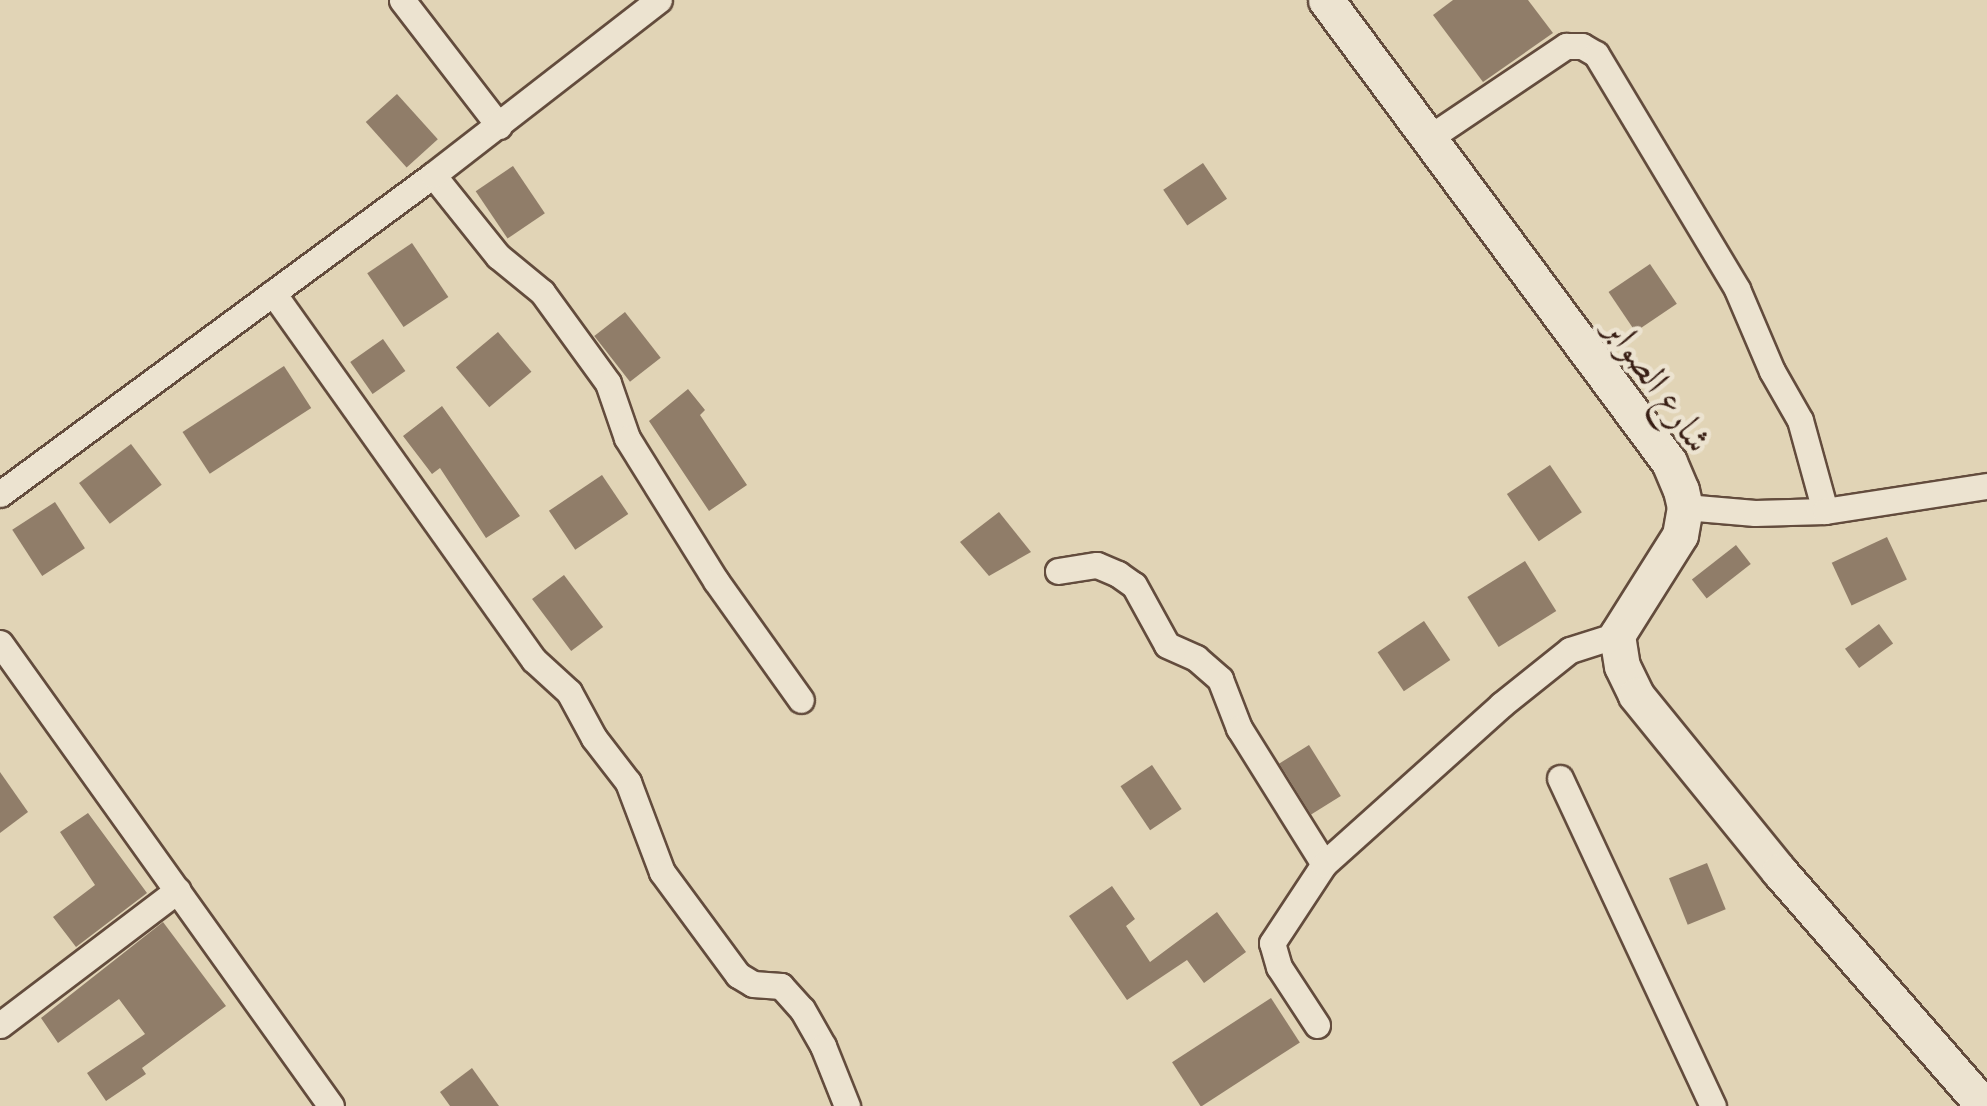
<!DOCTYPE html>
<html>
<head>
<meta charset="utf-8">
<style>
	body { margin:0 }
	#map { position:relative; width:1987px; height:1106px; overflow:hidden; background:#e1d4b6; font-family:"EB Garamond",Amiri,serif }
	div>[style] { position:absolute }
	.building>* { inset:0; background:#907d69; transform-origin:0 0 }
	.roads { filter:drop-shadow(2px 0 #634c3d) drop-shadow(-2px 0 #634c3d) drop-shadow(0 2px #634c3d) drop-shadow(0 -2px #634c3d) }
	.street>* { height:25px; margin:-12.5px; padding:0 12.5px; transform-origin:12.5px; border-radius:12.5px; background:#ece3d0 }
	.secondary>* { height:35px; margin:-17.5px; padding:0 17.5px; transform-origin:17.5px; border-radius:17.5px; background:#ece3d0 }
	span { translate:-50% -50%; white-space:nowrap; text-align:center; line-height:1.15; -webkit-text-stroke:9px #ece3d0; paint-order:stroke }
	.street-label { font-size:38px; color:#391f15 }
</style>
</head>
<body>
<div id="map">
	<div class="building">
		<div style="clip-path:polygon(1453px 0,1528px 0,1553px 33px,1483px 82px,1433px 15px)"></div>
		<div style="left:397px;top:94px;width:61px;height:42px;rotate:48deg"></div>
		<div style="left:1203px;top:163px;width:43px;height:48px;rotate:56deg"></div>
		<div style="left:513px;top:166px;width:57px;height:45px;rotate:56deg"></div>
		<div style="left:412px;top:243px;width:65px;height:54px;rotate:56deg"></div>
		<div style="left:1650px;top:264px;width:48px;height:50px;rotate:56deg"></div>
		<div style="left:625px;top:312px;width:58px;height:39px;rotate:52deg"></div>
		<div style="left:498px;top:332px;width:52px;height:55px;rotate:50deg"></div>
		<div style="left:383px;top:339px;width:39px;height:40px;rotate:55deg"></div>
		<div style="left:284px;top:366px;width:50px;height:121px;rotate:57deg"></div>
		<div style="clip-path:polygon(688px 389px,705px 410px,700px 415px,747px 485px,709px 511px,649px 421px)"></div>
		<div style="clip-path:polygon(442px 406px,520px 516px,486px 538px,440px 468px,432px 474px,403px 436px)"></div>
		<div style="left:131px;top:444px;width:51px;height:65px;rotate:53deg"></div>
		<div style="left:1550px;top:465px;width:57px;height:52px;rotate:56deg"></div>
		<div style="left:602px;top:475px;width:47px;height:64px;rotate:56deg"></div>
		<div style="left:55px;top:502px;width:55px;height:51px;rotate:57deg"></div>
		<div style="clip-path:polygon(999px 512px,1031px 552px,989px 576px,960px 542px)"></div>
		<div style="left:1887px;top:537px;width:47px;height:61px;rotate:65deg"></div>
		<div style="left:1736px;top:545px;width:24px;height:56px;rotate:52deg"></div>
		<div style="left:1525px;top:561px;width:59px;height:68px;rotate:58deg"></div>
		<div style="left:564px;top:575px;width:65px;height:40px;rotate:53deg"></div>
		<div style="left:1424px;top:621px;width:47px;height:56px;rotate:56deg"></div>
		<div style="left:1879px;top:624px;width:24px;height:42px;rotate:54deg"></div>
		<div style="left:1309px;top:745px;width:60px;height:35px;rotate:58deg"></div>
		<div style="left:1152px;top:765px;width:53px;height:38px;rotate:56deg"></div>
		<div style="clip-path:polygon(0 772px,28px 812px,0 833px)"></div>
		<div style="clip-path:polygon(88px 813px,147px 893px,76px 947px,53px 917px,95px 885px,60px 832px)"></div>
		<div style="left:1707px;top:863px;width:50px;height:41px;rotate:68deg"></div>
		<div style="clip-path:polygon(1112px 886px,1135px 919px,1126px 926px,1150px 962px,1217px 912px,1246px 952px,1204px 983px,1187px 960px,1127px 1000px,1069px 916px)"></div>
		<div style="clip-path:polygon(163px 922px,226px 1006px,142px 1068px,146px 1074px,106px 1101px,87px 1073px,145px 1034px,119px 999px,58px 1043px,41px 1018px)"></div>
		<div style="left:1271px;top:998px;width:53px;height:118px;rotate:57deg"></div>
		<div style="clip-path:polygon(472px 1068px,499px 1106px,450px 1106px,440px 1092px)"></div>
	</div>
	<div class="roads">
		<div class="street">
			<div style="left:402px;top:0;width:159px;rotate:52.4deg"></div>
			<div style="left:1426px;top:140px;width:169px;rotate:-33.9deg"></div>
			<div style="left:1566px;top:46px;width:16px"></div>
			<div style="left:1582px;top:46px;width:16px;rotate:30deg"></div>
			<div style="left:1596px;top:54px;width:274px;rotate:59deg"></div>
			<div style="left:1737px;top:289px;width:89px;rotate:66.9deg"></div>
			<div style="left:1772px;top:371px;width:56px;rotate:60.3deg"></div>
			<div style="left:1800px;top:420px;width:94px;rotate:74.6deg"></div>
			<div style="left:433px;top:175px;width:104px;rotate:51.3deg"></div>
			<div style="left:498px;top:256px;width:57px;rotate:39.3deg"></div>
			<div style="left:542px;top:292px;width:112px;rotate:54deg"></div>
			<div style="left:608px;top:383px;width:58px;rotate:70.9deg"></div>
			<div style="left:627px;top:438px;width:168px;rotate:58.1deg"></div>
			<div style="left:716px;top:581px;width:146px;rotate:54.5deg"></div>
			<div style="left:273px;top:293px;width:450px;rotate:54.6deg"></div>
			<div style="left:534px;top:660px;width:47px;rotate:42.4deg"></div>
			<div style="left:569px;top:692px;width:52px;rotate:61.5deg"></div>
			<div style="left:594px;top:738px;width:56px;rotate:52.3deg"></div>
			<div style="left:628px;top:782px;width:96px;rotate:69.3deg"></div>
			<div style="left:662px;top:872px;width:128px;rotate:53.6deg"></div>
			<div style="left:738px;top:975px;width:17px;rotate:31deg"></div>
			<div style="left:753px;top:984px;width:28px;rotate:4deg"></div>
			<div style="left:781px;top:986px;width:31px;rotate:48deg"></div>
			<div style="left:802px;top:1009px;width:43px;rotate:60.4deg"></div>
			<div style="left:823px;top:1046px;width:65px;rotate:68.2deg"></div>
			<div style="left:0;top:494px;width:538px;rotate:-36.38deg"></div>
			<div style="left:433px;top:175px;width:286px;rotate:-37.8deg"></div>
			<div style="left:1685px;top:507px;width:70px;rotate:4.9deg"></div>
			<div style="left:1755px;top:513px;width:70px;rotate:-1.6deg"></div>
			<div style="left:1825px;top:511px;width:164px;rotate:-8.8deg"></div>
			<div style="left:1058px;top:571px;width:39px;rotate:-9deg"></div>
			<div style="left:1097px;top:565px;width:23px;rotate:23deg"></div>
			<div style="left:1118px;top:574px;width:19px;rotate:35deg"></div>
			<div style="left:1134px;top:585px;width:68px;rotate:61.2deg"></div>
			<div style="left:1167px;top:645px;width:32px;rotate:24deg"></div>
			<div style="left:1196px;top:658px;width:32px;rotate:41deg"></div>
			<div style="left:1220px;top:679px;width:53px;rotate:68.8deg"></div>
			<div style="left:1239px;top:728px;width:160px;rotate:58deg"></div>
			<div style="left:0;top:643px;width:569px;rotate:54.44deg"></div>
			<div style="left:1560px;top:778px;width:362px;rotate:65deg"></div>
			<div style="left:0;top:1025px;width:223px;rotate:-37.2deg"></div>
			<div style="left:1317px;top:1025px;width:69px;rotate:-123.2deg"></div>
			<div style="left:1279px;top:967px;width:25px;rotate:-106deg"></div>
			<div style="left:1272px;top:943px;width:95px;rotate:-56.6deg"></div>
			<div style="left:1324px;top:864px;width:238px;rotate:-41.9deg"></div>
			<div style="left:1501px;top:705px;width:88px;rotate:-38.6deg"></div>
			<div style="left:1570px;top:650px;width:49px;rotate:-17.7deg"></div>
		</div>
		<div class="secondary">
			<div style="left:1326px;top:0;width:575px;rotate:53.41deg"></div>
			<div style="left:1669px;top:462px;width:30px;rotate:67deg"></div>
			<div style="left:1681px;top:490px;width:17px;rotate:77deg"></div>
			<div style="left:1685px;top:507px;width:28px;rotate:100deg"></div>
			<div style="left:1680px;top:535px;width:118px;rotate:122.2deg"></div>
			<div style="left:1617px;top:635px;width:31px;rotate:81deg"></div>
			<div style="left:1622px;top:666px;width:32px;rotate:64deg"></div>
			<div style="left:1636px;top:695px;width:227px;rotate:50.9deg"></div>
			<div style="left:1779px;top:871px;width:312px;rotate:48.9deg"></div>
		</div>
	</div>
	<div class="street-label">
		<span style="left:1659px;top:384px;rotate:55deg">شارع الصوابر</span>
	</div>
</div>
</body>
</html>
